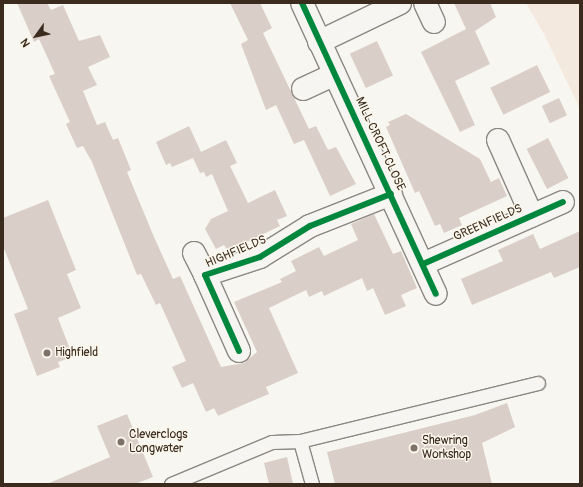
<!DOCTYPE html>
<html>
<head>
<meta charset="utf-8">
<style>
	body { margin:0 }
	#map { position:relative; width:583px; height:487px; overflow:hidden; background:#f8f6f0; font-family:Pangolin,sans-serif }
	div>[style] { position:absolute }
	.built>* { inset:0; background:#f4e9de }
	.building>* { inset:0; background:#dacec8; transform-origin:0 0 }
	.roads { filter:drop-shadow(1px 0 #8b8781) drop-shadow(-1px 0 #8b8781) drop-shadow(0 1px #8b8781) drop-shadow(0 -1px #8b8781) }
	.lane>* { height:13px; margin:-6.5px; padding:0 6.5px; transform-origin:6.5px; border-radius:6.5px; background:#f6f5f1 }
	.street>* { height:22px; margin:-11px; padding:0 11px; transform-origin:11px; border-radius:11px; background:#f6f5f1 }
	.cycleway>* { height:6px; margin:-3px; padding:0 3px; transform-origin:3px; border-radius:3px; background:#00873e }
	.dots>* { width:11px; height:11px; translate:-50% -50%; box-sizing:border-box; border:2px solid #fbf7ec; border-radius:50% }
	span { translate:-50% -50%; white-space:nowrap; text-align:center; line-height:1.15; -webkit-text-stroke:3px #fbf7ec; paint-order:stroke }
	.street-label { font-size:12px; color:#3b2a1e }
	.poi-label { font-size:12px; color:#3b2a1e }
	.left { translate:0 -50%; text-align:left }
	.frame { position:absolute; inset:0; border:4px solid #3b2a1e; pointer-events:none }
	.north { position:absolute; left:16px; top:16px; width:40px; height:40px; -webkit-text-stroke:3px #fbf7ec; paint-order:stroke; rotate:237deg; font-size:11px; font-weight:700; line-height:16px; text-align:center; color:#3b2a1e }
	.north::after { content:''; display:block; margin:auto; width:14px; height:18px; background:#3b2a1e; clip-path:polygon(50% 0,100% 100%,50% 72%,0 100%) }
</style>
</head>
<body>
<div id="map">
	<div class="built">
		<div style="clip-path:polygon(526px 3px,580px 3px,580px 109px,544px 34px)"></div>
	</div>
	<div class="building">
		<div style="clip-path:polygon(17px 3px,47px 3px,51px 10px,63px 5px,79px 41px,100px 35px,110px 57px,88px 67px,97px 85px,83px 91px,97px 125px,105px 122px,113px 140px,118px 138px,131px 170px,127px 172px,154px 237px,173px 279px,180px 276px,221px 367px,244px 363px,257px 352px,234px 302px,282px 282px,280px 279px,296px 271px,291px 261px,319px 247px,324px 256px,358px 240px,351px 224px,374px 214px,393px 254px,401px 251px,417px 288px,401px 295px,406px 306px,385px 315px,373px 288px,367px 291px,362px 278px,324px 296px,322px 291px,309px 297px,306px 290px,269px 308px,298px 373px,266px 387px,269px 394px,245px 404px,218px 416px,214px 408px,206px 412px,193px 383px,182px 388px,172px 367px,186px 361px,160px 303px,156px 305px,141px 274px,137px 275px,92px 162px,83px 146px,77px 148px,66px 124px,70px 122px,49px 76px,55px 74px,39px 39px,34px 42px)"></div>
		<div style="clip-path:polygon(230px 3px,260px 3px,272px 28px,263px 33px,309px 129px,316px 126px,328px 150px,336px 147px,356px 184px,330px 196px,304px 140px,294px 144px,276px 105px,266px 110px,241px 44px,248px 40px)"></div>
		<div style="clip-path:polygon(454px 3px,490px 3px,496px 17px,475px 31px,490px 64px,455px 81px,475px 125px,460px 132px,421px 52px,466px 29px)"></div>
		<div style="left:377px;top:41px;width:38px;height:30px;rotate:65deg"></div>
		<div style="left:537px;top:65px;width:30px;height:52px;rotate:64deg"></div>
		<div style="left:559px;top:98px;width:19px;height:19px;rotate:65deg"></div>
		<div style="clip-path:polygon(406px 114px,480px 159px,491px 182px,499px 178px,507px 196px,459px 218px,462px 225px,444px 233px,440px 224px,435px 226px,419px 191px,415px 193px,386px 127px,390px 125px,388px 122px)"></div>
		<div style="clip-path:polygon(189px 126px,201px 152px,226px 140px,237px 163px,230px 166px,248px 203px,275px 190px,287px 216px,277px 220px,280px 226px,228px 251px,224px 245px,216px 249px,205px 229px,211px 219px,228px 211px,212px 174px,206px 177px,204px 172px,200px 173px,193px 158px,172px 167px,170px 163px,166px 165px,156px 142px)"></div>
		<div style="left:548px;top:138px;width:45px;height:24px;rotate:63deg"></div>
		<div style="clip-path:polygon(48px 200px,76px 270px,67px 274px,81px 308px,58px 318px,73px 357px,58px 362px,60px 367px,37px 376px,14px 314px,28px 309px,3px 246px,3px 218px)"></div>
		<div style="clip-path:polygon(580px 231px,580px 267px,554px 278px,551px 272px,472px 305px,461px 279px,503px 261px,498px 250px,533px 234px,540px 249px)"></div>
		<div style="clip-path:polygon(507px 403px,515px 427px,482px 443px,492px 484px,335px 484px,327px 452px,475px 415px)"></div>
		<div style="clip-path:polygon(127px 414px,153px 477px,135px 484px,47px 484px,110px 457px,97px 426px)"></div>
		<div style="clip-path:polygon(287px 457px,293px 484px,269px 484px,264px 463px)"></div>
	</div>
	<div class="roads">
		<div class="lane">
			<div style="left:300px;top:441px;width:45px;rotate:74.4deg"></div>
			<div style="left:171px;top:484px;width:109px;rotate:-22.6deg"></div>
			<div style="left:272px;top:442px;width:28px;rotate:-2deg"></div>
			<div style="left:300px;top:441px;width:245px;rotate:-13.7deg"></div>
		</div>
		<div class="street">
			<div style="left:302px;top:3px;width:320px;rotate:65.3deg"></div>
			<div style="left:425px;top:3px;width:21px;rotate:65deg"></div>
			<div style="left:319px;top:42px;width:90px;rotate:-25.7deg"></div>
			<div style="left:303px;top:89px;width:35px;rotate:-25deg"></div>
			<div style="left:498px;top:140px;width:83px;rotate:65.9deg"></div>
			<div style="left:194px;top:253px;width:25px;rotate:63deg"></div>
			<div style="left:423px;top:264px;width:153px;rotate:-23.9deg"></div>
			<div style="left:239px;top:351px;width:83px;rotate:-114.1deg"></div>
			<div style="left:205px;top:275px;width:58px;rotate:-18.1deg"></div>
			<div style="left:260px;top:257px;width:59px;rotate:-31.8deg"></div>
			<div style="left:310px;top:226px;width:87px;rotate:-21.6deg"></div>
		</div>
	</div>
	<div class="cycleway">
		<div style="left:302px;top:3px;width:320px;rotate:65.3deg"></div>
		<div style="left:423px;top:264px;width:153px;rotate:-23.9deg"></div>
		<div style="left:239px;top:351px;width:83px;rotate:-114.1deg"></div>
		<div style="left:205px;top:275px;width:58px;rotate:-18.1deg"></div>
		<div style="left:260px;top:257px;width:59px;rotate:-31.8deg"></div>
		<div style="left:310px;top:226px;width:87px;rotate:-21.6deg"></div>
	</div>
	<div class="dots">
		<div style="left:47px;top:353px;background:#7d7168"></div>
		<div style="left:121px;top:442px;background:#7d7168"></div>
		<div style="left:414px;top:448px;background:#7d7168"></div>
	</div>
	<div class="street-label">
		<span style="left:380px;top:144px;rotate:65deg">MILL CROFT CLOSE</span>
		<span style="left:488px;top:223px;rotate:-24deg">GREENFIELDS</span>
		<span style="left:236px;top:252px;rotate:-23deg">HIGHFIELDS</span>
	</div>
	<div class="poi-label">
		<span class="left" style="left:55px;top:353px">Highfield</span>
		<span class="left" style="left:129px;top:442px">Cleverclogs<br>Longwater</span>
		<span class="left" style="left:422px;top:448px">Shewring<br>Workshop</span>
	</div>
	<div class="frame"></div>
	<div class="north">N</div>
</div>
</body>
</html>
